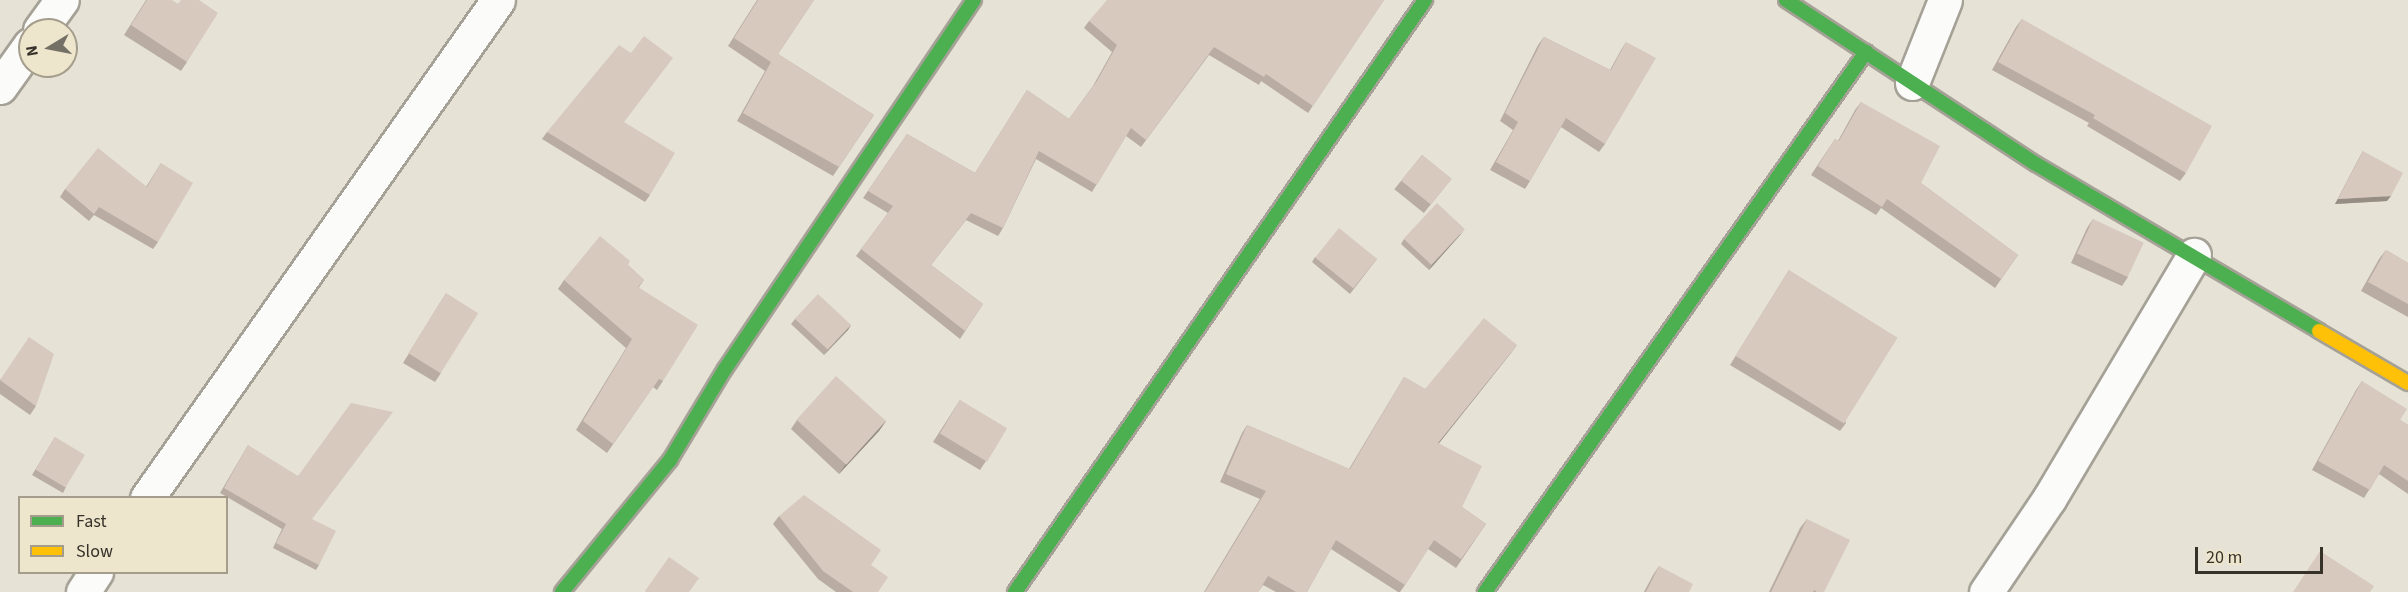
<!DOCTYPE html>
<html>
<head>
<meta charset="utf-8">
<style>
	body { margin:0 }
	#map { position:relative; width:2408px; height:592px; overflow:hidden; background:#e6e2d5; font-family:"Source Sans 3",sans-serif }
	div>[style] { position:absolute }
	.roads { filter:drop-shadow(2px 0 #a5a197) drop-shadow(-2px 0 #a5a197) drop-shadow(0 2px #a5a197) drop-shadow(0 -2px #a5a197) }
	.street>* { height:33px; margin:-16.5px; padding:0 16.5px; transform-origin:16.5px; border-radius:16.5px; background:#fbfbf9 }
	.fast>* { height:14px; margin:-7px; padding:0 7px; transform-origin:7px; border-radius:7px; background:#4caf50 }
	.slow>* { height:14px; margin:-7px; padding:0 7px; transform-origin:7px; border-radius:7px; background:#ffc107 }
	.wall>* { inset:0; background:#b9ada3; transform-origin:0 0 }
	.shaded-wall>* { inset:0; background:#968d85 }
	.building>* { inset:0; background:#d7c9be; transform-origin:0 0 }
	span { translate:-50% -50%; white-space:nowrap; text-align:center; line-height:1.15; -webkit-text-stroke:6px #eee5cd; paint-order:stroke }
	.legend { position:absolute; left:18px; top:496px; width:210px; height:78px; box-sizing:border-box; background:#eee5cd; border:2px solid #a49d8b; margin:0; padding:8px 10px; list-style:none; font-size:18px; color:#363229 }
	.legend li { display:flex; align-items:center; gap:12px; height:30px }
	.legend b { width:30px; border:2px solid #a49d8b }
	.north { position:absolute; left:18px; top:18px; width:60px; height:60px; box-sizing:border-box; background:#eee5cd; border:2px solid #a49d8b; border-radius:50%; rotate:260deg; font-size:16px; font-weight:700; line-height:24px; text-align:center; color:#363229 }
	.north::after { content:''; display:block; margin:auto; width:21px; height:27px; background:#747065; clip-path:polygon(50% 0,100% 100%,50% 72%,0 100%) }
	.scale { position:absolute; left:2195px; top:547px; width:128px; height:27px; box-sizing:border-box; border:3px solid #363229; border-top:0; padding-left:8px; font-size:18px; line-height:21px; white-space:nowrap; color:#363229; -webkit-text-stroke:4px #eee5cd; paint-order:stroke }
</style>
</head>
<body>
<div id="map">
	<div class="roads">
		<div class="street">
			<div style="left:40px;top:30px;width:37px;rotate:-54deg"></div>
			<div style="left:1912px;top:83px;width:89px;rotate:-68.3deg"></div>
			<div style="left:0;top:87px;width:52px;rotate:-54.5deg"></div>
			<div style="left:147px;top:498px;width:609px;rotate:-54.82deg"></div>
			<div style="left:83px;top:592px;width:24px;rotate:-57deg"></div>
			<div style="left:1986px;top:592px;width:112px;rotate:-55.9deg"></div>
			<div style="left:2049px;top:499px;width:284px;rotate:-59.3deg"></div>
		</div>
		<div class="fast">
			<div style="left:1786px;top:0;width:299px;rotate:33.3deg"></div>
			<div style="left:2036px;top:164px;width:329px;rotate:30.5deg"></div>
			<div style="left:562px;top:592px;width:171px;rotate:-50.7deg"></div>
			<div style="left:670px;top:460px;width:106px;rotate:-58.9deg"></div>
			<div style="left:725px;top:369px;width:445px;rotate:-56deg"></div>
			<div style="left:1015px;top:592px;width:720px;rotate:-55.29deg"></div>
			<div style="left:1485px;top:592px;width:661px;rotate:-54.79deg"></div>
		</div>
		<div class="slow">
			<div style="left:2319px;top:331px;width:103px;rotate:30.3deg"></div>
		</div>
	</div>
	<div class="wall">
		<div style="clip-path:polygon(146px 0,172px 0,187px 62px,181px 71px,124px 35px)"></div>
		<div style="clip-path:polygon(757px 0,814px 0,778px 54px,874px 115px,833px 176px,737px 121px,765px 71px,728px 46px)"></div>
		<div style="clip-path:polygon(1384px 0,1308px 113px,1261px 81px,1259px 85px,1209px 55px,1141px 147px,1126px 136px,1092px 192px,1036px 159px,1003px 228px,998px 236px,966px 220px,931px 265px,983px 304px,960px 339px,856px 256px,888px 213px,863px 198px,907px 134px,975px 173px,1027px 90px,1069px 119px,1093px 86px,1112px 52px,1084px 28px,1089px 21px)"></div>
		<div style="clip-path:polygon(2022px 19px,2186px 173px,2180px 181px,2087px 126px,2089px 123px,1992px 70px,2016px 27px)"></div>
		<div style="clip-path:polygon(1544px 37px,1610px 70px,1621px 50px,1626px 42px,1605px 144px,1599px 152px,1561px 127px,1530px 181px,1525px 189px,1490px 170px,1513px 130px,1500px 121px,1538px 45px)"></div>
		<div style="clip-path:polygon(1861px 102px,1921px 183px,2018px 255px,1995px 288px,1881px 208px,1876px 215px,1811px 175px,1835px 139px,1838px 141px,1855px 110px)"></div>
		<div style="clip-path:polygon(624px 122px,650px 195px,645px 202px,542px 139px,547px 132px)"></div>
		<div style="clip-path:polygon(2363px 151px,2387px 201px,2335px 204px,2360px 156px)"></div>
		<div style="left:1422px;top:155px;width:38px;height:44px;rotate:39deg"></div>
		<div style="clip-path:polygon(161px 163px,158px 242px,153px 249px,94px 215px,89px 221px,60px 197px,65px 189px,146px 187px)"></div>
		<div style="clip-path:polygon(2093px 219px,2128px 277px,2122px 286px,2071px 263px,2087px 228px)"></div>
		<div style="clip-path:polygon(1461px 234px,1429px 270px,1401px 244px,1404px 239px)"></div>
		<div style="clip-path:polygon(2386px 250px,2408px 263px,2408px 317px,2361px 291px,2379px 259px)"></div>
		<div style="clip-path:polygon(1315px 257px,1377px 259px,1350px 294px,1312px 262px)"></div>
		<div style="clip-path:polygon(628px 265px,644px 280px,639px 287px,663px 381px,657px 390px,653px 387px,607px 453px,576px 430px,626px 348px,558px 289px,564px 280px)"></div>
		<div style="clip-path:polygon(1789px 270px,1846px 423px,1840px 431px,1730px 365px)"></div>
		<div style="clip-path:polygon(446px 293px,441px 373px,435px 382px,403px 363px)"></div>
		<div style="clip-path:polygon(795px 319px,851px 325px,824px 355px,791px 324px)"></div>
		<div style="clip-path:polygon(1517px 345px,1438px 444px,1462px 507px,1486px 524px,1456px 568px,1428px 549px,1405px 585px,1400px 592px,1398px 592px,1331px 549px,1307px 592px,1276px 592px,1263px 585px,1258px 592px,1204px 592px,1260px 499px,1220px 482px,1242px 433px,1247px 425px,1349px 469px,1404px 377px,1425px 389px)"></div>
		<div style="clip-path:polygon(0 379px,36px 406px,30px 415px,0 394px)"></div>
		<div style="clip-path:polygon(2362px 381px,2400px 420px,2408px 425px,2408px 494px,2379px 474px,2364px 498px,2312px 470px,2356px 390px)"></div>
		<div style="clip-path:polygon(960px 400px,986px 461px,980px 470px,933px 442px)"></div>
		<div style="clip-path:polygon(797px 420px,886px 421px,879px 431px,839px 474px,791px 429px)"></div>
		<div style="clip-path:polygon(55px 437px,66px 487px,63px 493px,32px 475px)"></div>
		<div style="clip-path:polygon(248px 445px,312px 519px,319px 565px,316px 570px,273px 548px,282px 529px,220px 493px)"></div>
		<div style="clip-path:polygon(779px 516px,878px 592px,836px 592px,818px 579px,773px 524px)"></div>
		<div style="clip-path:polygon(1807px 519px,1824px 592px,1769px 592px,1800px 528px)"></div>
		<div style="clip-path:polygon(1659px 566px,1689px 592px,1644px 592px,1653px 575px)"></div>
	</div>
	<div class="shaded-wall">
		<div style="clip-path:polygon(2391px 196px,2387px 201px,2335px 204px,2338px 199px)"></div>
		<div style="clip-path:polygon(1465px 229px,1461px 234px,1429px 270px,1432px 265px)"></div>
		<div style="clip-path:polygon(851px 325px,848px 330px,824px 355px,828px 350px)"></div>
		<div style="clip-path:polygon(1517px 345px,1511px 353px,1432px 452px,1438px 443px)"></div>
		<div style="clip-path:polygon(886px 421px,879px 431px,839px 474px,845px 465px)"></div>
	</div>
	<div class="building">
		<div style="clip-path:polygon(147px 0,172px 0,178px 4px,181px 0,199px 0,218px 13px,187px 62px,131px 25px)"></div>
		<div style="clip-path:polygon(758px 0,814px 0,778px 54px,874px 115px,839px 167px,743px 113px,771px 62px,734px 38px)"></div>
		<div style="clip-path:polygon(1107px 0,1384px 0,1313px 106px,1266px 74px,1264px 77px,1214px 47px,1146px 140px,1131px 128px,1097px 185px,1039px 151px,1003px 228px,971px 213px,931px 265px,983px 304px,965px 331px,861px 249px,893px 206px,868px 191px,907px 134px,975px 173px,1027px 90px,1069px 119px,1097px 81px,1117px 45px,1089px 21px)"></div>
		<div style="clip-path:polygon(2022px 19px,2212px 126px,2186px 173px,2093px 118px,2095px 115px,1998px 62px)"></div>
		<div style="clip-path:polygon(644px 36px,673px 58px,624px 122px,675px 153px,650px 195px,547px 132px,619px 45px,631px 53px)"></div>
		<div style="clip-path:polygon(1544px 37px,1611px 70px,1626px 42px,1656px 58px,1605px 144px,1566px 118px,1530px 181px,1496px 162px,1518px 122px,1505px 113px)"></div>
		<div style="clip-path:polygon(1861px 102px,1940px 146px,1921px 183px,2018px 255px,2001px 279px,1887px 199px,1882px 207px,1818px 166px,1835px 139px,1839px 141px)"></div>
		<div style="clip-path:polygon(98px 148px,147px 187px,161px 163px,193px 183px,158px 242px,99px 207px,94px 214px,65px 189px)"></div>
		<div style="clip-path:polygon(2363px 151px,2403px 173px,2391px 196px,2338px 199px)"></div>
		<div style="left:1422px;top:155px;width:38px;height:33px;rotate:39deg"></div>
		<div style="left:1437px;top:203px;width:38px;height:49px;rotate:43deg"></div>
		<div style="left:2093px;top:219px;width:56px;height:38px;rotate:25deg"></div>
		<div style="left:1339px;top:228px;width:49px;height:38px;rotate:39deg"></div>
		<div style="clip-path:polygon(600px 236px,630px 261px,628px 265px,644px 280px,638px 287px,698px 325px,663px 381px,659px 379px,613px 444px,583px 421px,632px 339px,564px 280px)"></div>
		<div style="clip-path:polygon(2386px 250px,2408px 263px,2408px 304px,2368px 282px)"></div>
		<div style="left:1789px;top:270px;width:128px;height:101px;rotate:32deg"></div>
		<div style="left:446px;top:293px;width:38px;height:71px;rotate:32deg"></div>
		<div style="left:818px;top:294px;width:45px;height:34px;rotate:43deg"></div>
		<div style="clip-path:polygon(1484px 318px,1517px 345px,1438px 443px,1482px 466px,1462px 507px,1486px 524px,1461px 559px,1434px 540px,1405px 585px,1336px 540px,1307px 592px,1296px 592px,1268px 576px,1258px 592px,1205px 592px,1266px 491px,1226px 474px,1247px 425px,1350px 469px,1404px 377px,1425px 389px)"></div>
		<div style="clip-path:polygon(29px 337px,54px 354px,36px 406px,0 380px)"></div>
		<div style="left:836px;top:376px;width:67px;height:59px;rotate:42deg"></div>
		<div style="clip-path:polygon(2362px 381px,2407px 409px,2400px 420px,2408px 425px,2408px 481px,2384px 465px,2370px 490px,2318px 461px)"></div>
		<div style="left:960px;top:400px;width:55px;height:39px;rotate:31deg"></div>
		<div style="clip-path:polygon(351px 403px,393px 412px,312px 519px,336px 531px,319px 565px,276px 543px,286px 524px,224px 488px,248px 445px,298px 476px)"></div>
		<div style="left:55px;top:437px;width:35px;height:38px;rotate:31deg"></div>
		<div style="clip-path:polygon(804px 495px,881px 550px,871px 565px,888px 577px,878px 592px,853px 592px,823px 571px,779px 516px)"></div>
		<div style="clip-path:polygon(1807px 519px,1850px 540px,1824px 592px,1817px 592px,1814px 590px,1813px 592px,1771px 592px)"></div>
		<div style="clip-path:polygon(2320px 551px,2374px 586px,2370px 592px,2293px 592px)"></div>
		<div style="clip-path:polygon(669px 557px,699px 578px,689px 592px,646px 592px,645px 591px)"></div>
		<div style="clip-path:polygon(1659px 566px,1693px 584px,1689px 592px,1646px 592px)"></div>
	</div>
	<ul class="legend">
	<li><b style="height:8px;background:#4caf50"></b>Fast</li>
	<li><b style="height:8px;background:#ffc107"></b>Slow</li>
	</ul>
	<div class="north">N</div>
	<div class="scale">20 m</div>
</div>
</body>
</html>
